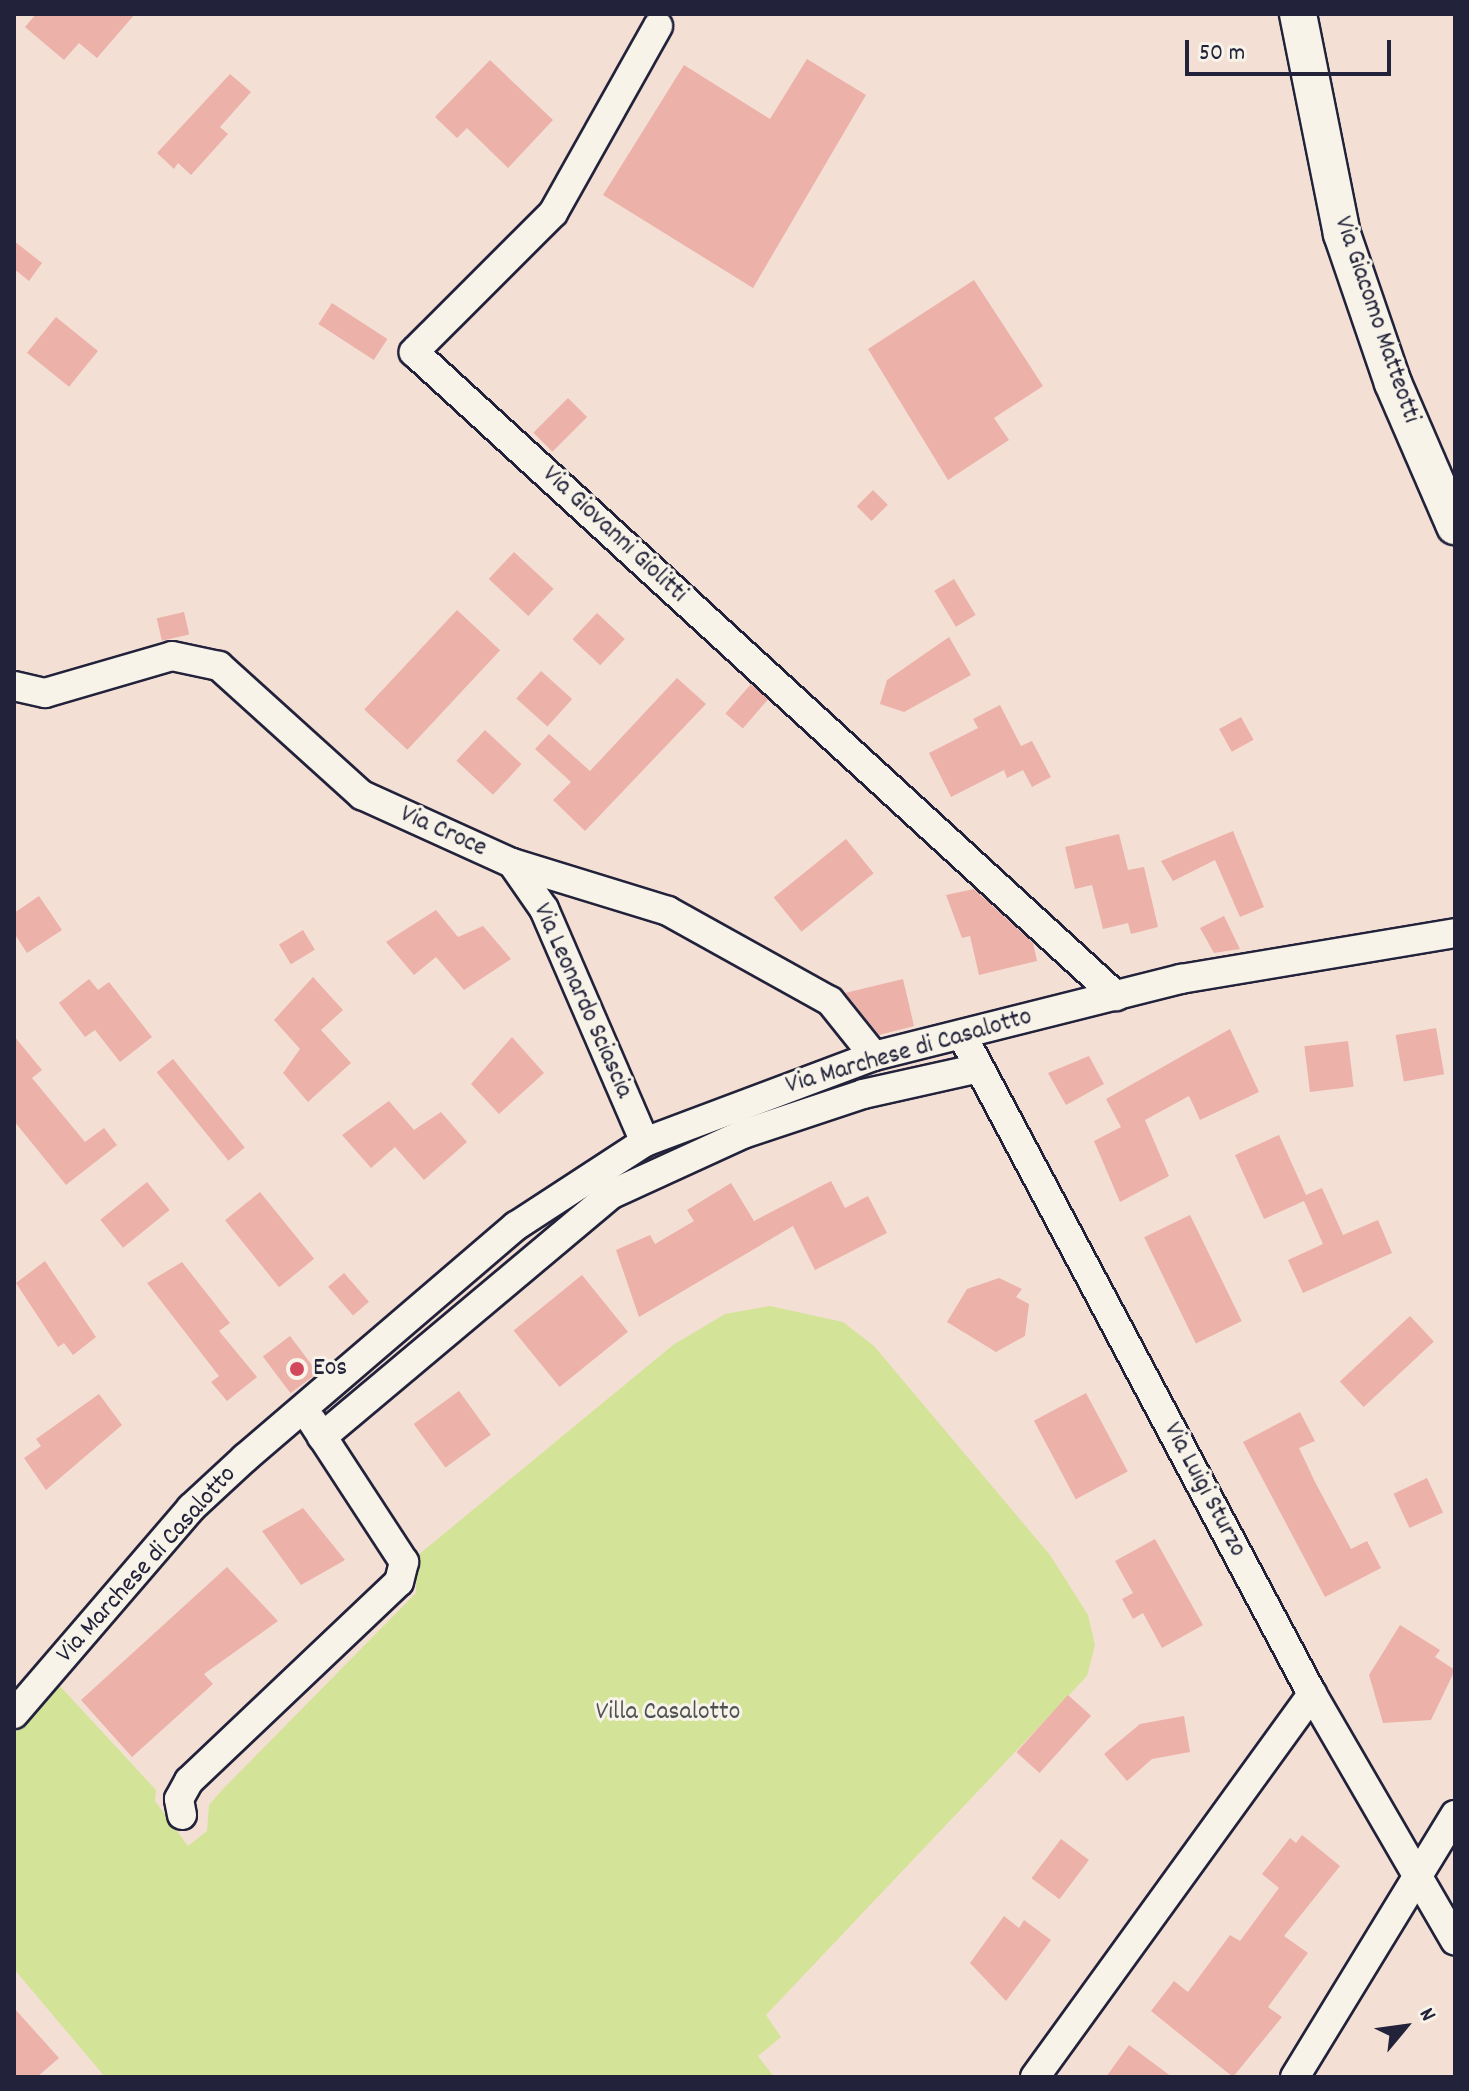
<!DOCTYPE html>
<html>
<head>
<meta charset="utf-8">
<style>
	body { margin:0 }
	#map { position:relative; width:1469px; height:2091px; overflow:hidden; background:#f4dfd5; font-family:Dekko,sans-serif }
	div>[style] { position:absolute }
	.green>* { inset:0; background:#d3e397 }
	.building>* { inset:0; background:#ecb1a9; transform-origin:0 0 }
	.roads { filter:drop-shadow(2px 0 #22223b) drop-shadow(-2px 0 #22223b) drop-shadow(0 2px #22223b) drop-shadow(0 -2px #22223b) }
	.minor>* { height:28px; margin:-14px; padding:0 14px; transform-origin:14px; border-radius:14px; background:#f7f3e8 }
	.major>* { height:36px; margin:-18px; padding:0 18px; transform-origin:18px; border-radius:18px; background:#f7f3e8 }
	.dots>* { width:22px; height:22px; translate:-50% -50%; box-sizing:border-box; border:4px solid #f7f3e8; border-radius:50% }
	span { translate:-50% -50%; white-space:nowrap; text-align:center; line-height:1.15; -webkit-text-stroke:6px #f7f3e8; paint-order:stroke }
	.street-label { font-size:26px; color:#22223b }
	.poi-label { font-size:26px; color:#22223b }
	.left { translate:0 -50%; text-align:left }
	.park-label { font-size:26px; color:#4e5252 }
	.frame { position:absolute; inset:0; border:16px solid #22223b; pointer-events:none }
	.north { position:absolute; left:1365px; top:1987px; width:80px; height:80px; -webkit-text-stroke:6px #f7f3e8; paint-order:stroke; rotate:61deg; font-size:22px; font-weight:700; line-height:32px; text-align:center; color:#22223b }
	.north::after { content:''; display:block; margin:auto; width:28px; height:36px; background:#22223b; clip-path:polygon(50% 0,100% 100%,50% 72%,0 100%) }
	.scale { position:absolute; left:1185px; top:40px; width:206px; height:36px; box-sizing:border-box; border:4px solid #22223b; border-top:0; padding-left:10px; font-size:24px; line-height:28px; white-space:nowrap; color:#22223b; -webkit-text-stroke:6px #f7f3e8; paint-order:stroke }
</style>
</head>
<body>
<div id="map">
	<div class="green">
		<div style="clip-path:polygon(770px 1306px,843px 1322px,874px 1346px,1050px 1555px,1088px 1615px,1095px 1645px,1087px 1676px,766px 2015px,781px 2037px,758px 2056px,774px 2077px,105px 2077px,14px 1969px,14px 1735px,58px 1684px,156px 1790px,155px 1801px,188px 1846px,207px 1831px,209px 1805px,223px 1789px,416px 1593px,417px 1556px,673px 1345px,725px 1314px)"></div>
	</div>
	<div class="building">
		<div style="clip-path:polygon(36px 14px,135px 14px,97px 58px,79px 43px,64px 60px,25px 27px)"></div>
		<div style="clip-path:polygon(807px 59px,866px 95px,753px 288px,603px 195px,684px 65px,770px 119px)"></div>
		<div style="clip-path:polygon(490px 60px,553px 120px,508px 168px,467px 128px,457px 138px,435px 117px)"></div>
		<div style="clip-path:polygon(230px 74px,251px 92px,220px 127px,228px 134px,191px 175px,178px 163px,174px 169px,157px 153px)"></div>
		<div style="clip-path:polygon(14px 241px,42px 263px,29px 281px,14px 269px)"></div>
		<div style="clip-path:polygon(974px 280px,1043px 386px,994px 418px,1009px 440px,948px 480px,868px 349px)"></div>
		<div style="left:332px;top:303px;width:66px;height:25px;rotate:33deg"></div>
		<div style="left:56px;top:317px;width:54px;height:46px;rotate:39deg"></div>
		<div style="left:568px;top:398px;width:27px;height:49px;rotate:45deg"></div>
		<div style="left:873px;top:490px;width:21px;height:23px;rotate:45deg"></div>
		<div style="left:514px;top:552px;width:54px;height:37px;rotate:43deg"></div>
		<div style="left:954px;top:579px;width:42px;height:23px;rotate:59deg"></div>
		<div style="left:457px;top:610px;width:59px;height:136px;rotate:43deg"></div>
		<div style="left:184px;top:612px;width:23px;height:28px;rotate:77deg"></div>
		<div style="left:597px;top:613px;width:38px;height:36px;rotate:43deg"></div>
		<div style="clip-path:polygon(949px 637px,971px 675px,904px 712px,880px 704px,887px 680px)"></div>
		<div style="left:541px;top:671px;width:42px;height:37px;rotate:42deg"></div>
		<div style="clip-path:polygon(677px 678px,706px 704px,585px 831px,553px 800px,571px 782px,535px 749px,549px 734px,590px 771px)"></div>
		<div style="left:751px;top:684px;width:23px;height:39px;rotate:41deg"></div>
		<div style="clip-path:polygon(1000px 705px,1021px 746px,1032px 741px,1051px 777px,1032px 787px,1023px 770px,1007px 778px,1004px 770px,951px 797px,929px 753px,978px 728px,973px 719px)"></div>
		<div style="left:1241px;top:717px;width:26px;height:25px;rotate:61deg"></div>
		<div style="left:485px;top:730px;width:50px;height:42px;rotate:43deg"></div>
		<div style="clip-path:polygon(1233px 831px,1264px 907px,1240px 917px,1215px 860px,1173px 881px,1161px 861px)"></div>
		<div style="clip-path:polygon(1119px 834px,1128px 870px,1144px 867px,1158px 927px,1131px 934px,1128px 923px,1103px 929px,1092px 885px,1075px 889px,1065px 847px)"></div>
		<div style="left:846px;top:839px;width:44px;height:93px;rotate:51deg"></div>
		<div style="clip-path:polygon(974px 889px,1033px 943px,1037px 961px,979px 975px,970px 936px,962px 938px,946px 895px)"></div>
		<div style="clip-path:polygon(39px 896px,62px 930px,27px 953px,14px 933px,14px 913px)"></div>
		<div style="clip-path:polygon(436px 910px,458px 937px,483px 926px,511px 959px,464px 990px,436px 957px,414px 975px,386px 942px)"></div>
		<div style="clip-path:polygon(1224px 916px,1240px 949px,1214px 953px,1200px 928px)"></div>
		<div style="left:303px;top:930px;width:23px;height:28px;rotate:59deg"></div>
		<div style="clip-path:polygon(313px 977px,343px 1010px,321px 1030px,351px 1063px,308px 1102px,283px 1073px,300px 1049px,274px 1020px)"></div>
		<div style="clip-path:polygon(89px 979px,98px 990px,109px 982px,152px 1037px,120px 1062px,95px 1030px,85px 1037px,59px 1003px)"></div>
		<div style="clip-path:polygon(903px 979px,914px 1026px,879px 1035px,845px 993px)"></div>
		<div style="left:1436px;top:1028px;width:47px;height:41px;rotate:80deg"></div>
		<div style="clip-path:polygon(1230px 1029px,1259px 1092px,1200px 1120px,1189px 1096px,1145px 1120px,1169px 1176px,1120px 1202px,1094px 1141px,1121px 1127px,1106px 1099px)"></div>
		<div style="clip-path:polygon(14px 1036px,42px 1070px,32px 1078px,85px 1142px,104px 1128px,117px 1145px,66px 1185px,14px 1121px)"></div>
		<div style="clip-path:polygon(512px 1037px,544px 1073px,499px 1114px,471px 1084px)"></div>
		<div style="left:1348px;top:1041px;width:46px;height:44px;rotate:83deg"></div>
		<div style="clip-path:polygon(1089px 1056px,1104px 1084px,1066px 1105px,1048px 1073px)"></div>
		<div style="left:173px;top:1059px;width:114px;height:21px;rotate:51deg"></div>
		<div style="clip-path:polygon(389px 1101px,414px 1130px,441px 1112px,467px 1142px,424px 1180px,395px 1147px,371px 1168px,342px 1135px)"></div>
		<div style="clip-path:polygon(1279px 1135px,1306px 1195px,1322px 1188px,1343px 1235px,1378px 1220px,1392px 1253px,1303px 1293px,1288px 1260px,1323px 1244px,1304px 1201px,1264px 1219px,1235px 1155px)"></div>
		<div style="clip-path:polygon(831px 1181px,845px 1208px,868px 1196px,887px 1233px,815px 1270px,793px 1226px,639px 1317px,616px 1250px,650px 1235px,655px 1244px,694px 1221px,687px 1210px,731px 1183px,754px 1221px)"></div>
		<div style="left:147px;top:1182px;width:36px;height:60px;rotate:51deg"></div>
		<div style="left:260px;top:1192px;width:86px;height:45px;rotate:51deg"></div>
		<div style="left:1190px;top:1215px;width:118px;height:51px;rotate:64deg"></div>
		<div style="clip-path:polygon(45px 1261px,96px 1337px,73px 1355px,64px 1343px,58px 1347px,16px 1283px)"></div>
		<div style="clip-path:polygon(182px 1262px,230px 1323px,219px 1331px,257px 1377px,227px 1401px,211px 1382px,219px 1376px,147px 1283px)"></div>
		<div style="left:344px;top:1273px;width:38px;height:21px;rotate:49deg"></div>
		<div style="left:582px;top:1275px;width:73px;height:88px;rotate:51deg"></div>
		<div style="clip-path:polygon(999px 1278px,1022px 1289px,1016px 1297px,1029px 1304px,1025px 1336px,996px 1352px,947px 1322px,967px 1289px)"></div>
		<div style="left:1410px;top:1316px;width:35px;height:96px;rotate:47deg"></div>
		<div style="left:290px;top:1336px;width:46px;height:34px;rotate:53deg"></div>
		<div style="left:459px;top:1391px;width:54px;height:56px;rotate:54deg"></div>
		<div style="left:1086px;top:1393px;width:89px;height:59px;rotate:62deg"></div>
		<div style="clip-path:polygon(99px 1394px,122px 1425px,46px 1490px,24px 1458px,41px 1446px,36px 1439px)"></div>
		<div style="clip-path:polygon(1300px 1412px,1315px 1441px,1299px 1448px,1315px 1482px,1351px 1549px,1367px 1541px,1381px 1568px,1325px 1597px,1243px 1442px)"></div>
		<div style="left:1427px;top:1478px;width:38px;height:37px;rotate:65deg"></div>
		<div style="clip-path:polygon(303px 1508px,345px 1560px,301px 1585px,262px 1531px)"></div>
		<div style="clip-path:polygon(1155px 1539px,1203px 1625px,1162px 1648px,1143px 1613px,1133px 1619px,1122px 1599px,1133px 1593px,1115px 1561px)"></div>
		<div style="clip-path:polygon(227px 1567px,278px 1621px,204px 1674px,213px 1684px,132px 1757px,81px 1700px)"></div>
		<div style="clip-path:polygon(1400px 1625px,1440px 1650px,1435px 1657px,1455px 1670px,1431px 1720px,1383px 1723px,1369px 1675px)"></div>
		<div style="left:1068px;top:1695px;width:31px;height:77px;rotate:42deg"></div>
		<div style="clip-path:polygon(1184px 1716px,1190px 1752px,1152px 1759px,1127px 1781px,1104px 1754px,1140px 1724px)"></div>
		<div style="clip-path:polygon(1302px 1835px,1340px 1866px,1284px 1936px,1308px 1953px,1268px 2007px,1282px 2017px,1233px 2077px,1151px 2011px,1174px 1981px,1188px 1992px,1230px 1935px,1240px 1941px,1279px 1888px,1262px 1874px,1290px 1838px,1296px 1843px)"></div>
		<div style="left:1061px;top:1839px;width:35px;height:49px;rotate:37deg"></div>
		<div style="clip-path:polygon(1004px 1916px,1019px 1928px,1024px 1920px,1051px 1940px,1006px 2001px,970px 1963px)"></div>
		<div style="clip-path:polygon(14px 2008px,59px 2058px,37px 2077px,14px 2077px)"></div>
		<div style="clip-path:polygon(1129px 2045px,1172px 2077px,1106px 2077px)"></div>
	</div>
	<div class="roads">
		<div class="minor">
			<div style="left:658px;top:26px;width:214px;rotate:119.3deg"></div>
			<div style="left:553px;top:213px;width:197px;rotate:135deg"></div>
			<div style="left:414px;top:352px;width:953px;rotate:42.53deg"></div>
			<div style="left:14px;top:686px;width:32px;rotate:13deg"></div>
			<div style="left:45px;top:693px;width:132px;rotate:-16.2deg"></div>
			<div style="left:172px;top:656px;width:48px;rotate:12deg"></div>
			<div style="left:219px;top:666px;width:193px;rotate:42.1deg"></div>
			<div style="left:362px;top:795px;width:165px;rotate:24.4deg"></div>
			<div style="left:512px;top:863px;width:163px;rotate:17.1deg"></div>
			<div style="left:668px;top:911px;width:185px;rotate:29.1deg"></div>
			<div style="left:830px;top:1001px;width:70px;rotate:51.3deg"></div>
			<div style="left:512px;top:863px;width:56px;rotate:55.2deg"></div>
			<div style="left:544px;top:909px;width:254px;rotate:66.6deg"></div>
			<div style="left:962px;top:1035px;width:746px;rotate:62.03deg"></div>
			<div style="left:1312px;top:1694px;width:285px;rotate:59.9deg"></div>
			<div style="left:322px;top:1437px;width:376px;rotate:-40deg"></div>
			<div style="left:610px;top:1195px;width:146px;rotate:-24.6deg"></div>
			<div style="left:743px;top:1134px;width:126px;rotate:-18.4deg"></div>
			<div style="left:863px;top:1094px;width:119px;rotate:-12.6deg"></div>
			<div style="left:14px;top:1714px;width:272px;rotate:-49.3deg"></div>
			<div style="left:191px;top:1508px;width:74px;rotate:-42.8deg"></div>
			<div style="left:245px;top:1458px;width:357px;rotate:-40.6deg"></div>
			<div style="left:516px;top:1226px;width:154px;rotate:-33.1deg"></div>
			<div style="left:645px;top:1142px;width:245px;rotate:-20.6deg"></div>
			<div style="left:874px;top:1056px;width:317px;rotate:-14.1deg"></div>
			<div style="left:1181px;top:979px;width:278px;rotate:-9.5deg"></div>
			<div style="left:182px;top:1815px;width:16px;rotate:-101deg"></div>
			<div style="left:179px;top:1799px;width:21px;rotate:-61deg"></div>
			<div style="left:189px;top:1781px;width:289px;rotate:-43.5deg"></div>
			<div style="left:399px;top:1582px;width:21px;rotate:-76deg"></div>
			<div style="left:404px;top:1562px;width:168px;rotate:-123.1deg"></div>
			<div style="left:1035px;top:2077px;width:473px;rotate:-54.1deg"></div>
			<div style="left:1295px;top:2077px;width:307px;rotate:-58.6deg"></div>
		</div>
		<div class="major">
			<div style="left:1298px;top:14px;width:224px;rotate:78.7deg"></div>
			<div style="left:1342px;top:234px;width:157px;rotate:71.1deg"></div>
			<div style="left:1393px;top:383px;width:156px;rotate:66.6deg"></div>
		</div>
	</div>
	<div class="dots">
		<div style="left:297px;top:1369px;background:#d1495b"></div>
	</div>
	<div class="street-label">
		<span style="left:1376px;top:320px;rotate:71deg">Via Giacomo Matteotti</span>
		<span style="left:614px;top:535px;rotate:43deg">Via Giovanni Giolitti</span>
		<span style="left:443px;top:832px;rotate:24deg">Via Croce</span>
		<span style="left:582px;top:1001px;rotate:66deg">Via Leonardo Sciascia</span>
		<span style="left:909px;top:1052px;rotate:-16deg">Via Marchese di Casalotto</span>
		<span style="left:1204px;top:1490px;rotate:62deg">Via Luigi Sturzo</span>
		<span style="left:147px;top:1565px;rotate:-48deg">Via Marchese di Casalotto</span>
	</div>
	<div class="poi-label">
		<span class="left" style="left:313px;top:1369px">Eos</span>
	</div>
	<div class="park-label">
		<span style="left:668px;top:1713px">Villa Casalotto</span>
	</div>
	<div class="frame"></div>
	<div class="north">N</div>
	<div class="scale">50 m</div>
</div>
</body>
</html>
